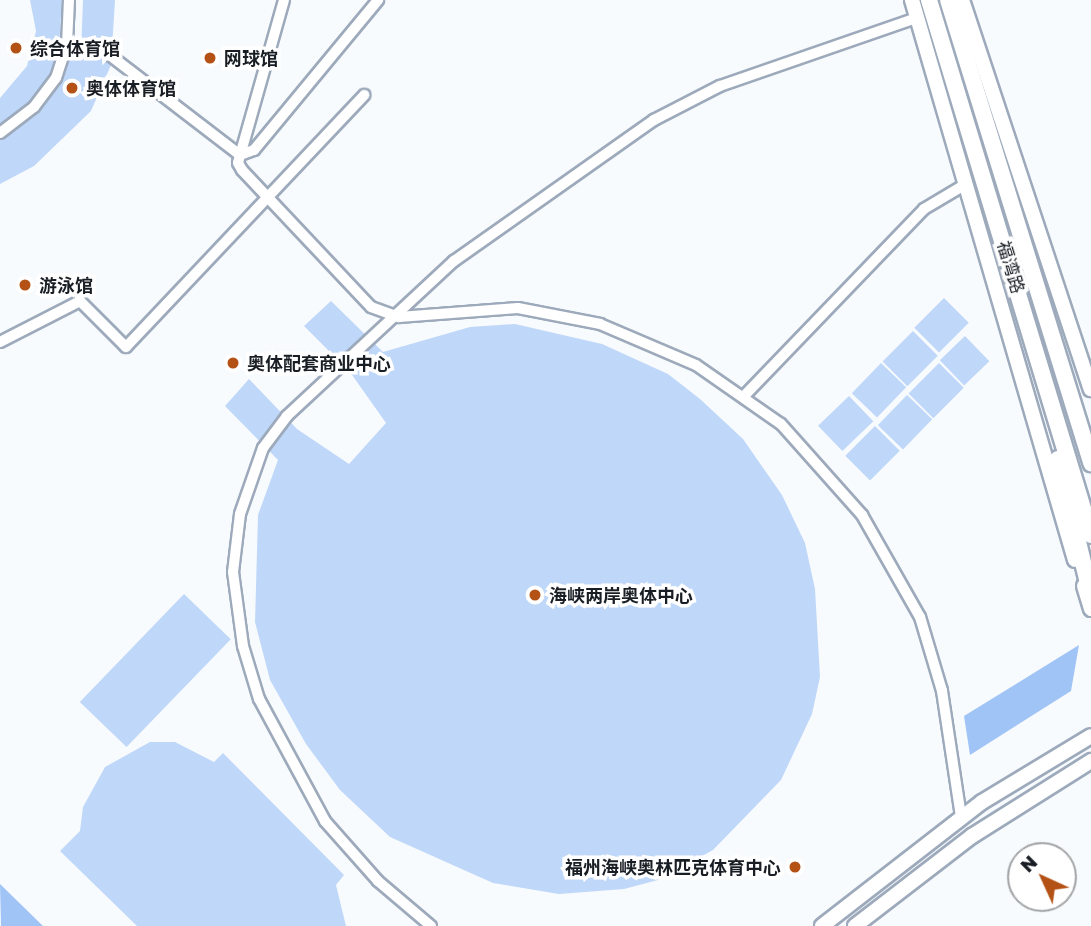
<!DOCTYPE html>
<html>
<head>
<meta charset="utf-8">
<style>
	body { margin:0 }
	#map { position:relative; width:1091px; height:926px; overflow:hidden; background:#f8fbfe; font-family:"Golos Text","Noto Sans SC",sans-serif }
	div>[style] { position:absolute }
	.green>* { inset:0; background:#bfd7f9; transform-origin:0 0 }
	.water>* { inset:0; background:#a0c4f6 }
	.roads { filter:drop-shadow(2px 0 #9daabb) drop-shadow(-2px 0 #9daabb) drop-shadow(0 2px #9daabb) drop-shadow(0 -2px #9daabb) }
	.minor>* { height:10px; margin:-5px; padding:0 5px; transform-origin:5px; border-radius:5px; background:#fff }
	.secondary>* { height:14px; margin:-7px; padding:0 7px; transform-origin:7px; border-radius:7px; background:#fff }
	.primary>* { height:14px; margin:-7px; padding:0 7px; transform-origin:7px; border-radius:7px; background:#fff }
	.trunk>* { height:16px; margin:-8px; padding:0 8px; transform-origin:8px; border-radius:8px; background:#fff }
	.dots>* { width:19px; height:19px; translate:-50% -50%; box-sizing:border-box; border:4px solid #fff; border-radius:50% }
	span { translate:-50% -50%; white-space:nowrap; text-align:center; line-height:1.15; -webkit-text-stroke:7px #fff; paint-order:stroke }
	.poi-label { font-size:18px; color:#191e24; font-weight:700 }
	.left { translate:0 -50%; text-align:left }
	.right { translate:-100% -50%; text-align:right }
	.street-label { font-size:18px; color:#191e24 }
	.north { position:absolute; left:1007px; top:842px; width:70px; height:70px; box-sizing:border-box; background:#fff; border:2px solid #a3a5a7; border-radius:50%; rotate:315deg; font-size:19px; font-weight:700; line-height:28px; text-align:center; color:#191e24 }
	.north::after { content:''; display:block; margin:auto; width:24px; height:32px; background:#b45215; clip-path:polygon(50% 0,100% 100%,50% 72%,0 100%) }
</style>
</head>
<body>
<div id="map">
	<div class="green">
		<div style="clip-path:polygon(30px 0,62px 0,59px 48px,81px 53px,83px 0,115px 0,111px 65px,91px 111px,34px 166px,0 184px,0 98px,27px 66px,36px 31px)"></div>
		<div style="left:944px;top:298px;width:35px;height:42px;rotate:45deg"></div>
		<div style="clip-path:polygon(331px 301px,383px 352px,470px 327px,515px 324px,602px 344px,668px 374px,700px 399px,743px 439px,782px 495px,805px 543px,815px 589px,820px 677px,812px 714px,781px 780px,713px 850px,658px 880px,624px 889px,559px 894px,493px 883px,390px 837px,340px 790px,306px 744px,270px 680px,255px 622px,258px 515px,278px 460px,225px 406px,249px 379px,297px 429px,349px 464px,386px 423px,350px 372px,304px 326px)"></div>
		<div style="left:913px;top:331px;width:35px;height:43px;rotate:45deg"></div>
		<div style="left:965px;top:336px;width:35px;height:35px;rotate:46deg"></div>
		<div style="left:881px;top:363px;width:35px;height:42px;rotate:44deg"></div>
		<div style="left:939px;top:363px;width:35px;height:43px;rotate:45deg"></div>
		<div style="left:907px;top:395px;width:35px;height:42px;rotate:44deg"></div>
		<div style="left:849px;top:396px;width:35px;height:43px;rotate:46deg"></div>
		<div style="left:875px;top:426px;width:35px;height:42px;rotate:45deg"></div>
		<div style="left:184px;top:594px;width:65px;height:150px;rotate:44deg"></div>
		<div style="clip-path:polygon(150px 742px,175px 742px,214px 762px,223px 753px,344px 875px,336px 885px,346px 926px,137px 926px,60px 851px,80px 831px,83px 807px,105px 767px)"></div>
	</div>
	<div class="water">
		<div style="clip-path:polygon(1079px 645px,1071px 691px,970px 755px,964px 716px)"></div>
		<div style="clip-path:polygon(0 884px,43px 926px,1px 926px)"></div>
	</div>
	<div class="roads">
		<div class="minor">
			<div style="left:284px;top:0;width:169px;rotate:105.8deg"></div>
			<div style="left:238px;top:163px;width:8px;rotate:60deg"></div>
			<div style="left:242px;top:170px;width:188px;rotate:46.7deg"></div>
			<div style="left:371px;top:307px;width:30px;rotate:20deg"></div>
			<div style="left:399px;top:317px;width:119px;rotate:-4.3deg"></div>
			<div style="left:518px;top:308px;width:84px;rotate:11deg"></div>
			<div style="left:600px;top:324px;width:104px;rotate:23.1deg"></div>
			<div style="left:696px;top:365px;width:103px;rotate:34.8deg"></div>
			<div style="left:781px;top:424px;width:122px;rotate:48.3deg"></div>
			<div style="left:862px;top:515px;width:117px;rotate:60.4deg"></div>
			<div style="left:920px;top:617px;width:77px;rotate:73.4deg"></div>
			<div style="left:942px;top:691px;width:127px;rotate:81.4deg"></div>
			<div style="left:107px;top:53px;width:168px;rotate:37.5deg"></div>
			<div style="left:240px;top:155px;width:15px;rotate:-20deg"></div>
			<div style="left:254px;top:150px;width:195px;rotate:-50.4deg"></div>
			<div style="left:0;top:133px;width:43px;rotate:-37.4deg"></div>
			<div style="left:34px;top:107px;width:36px;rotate:-53deg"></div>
			<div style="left:56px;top:78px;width:35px;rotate:-72deg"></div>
			<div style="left:67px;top:45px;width:45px;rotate:-87.5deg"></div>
			<div style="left:0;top:342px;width:90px;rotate:-27.1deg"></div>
			<div style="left:80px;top:301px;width:65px;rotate:45deg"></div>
			<div style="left:126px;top:347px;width:347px;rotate:-46.6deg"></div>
			<div style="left:745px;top:395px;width:258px;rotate:-46.1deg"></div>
			<div style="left:924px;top:209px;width:49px;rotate:-30.8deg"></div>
			<div style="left:431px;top:926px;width:70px;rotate:-139.7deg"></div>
			<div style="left:378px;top:881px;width:80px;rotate:-131.5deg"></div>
			<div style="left:325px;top:821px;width:139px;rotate:-118.4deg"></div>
			<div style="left:259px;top:699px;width:55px;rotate:-106.8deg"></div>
			<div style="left:243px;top:646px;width:75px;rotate:-97.7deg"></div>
			<div style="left:233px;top:572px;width:58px;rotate:-83.1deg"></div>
			<div style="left:240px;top:514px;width:70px;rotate:-70.8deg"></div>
			<div style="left:263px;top:448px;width:40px;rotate:-53deg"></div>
			<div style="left:287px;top:416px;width:228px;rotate:-42.9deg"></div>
			<div style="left:454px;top:261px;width:245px;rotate:-35.2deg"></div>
			<div style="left:654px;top:120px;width:74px;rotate:-27.3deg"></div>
			<div style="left:720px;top:86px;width:207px;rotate:-19.1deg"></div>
		</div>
		<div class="secondary">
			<div style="left:912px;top:0;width:583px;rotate:73.77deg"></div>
			<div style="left:962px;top:0;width:410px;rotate:71.7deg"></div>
			<div style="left:1084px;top:586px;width:24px;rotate:73deg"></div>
		</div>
		<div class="primary">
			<div style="left:822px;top:926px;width:202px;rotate:-37.8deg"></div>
			<div style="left:982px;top:802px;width:127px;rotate:-31.2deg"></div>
			<div style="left:855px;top:926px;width:148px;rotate:-37.6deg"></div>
			<div style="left:972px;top:836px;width:141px;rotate:-32.2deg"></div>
		</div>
		<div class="trunk">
			<div style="left:929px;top:0;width:559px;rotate:73.15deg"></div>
			<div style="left:948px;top:0;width:485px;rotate:72.8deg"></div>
			<div style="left:1058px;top:459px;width:140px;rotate:76.4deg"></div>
		</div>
	</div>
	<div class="dots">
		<div style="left:16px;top:48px;background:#b45215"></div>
		<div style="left:210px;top:58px;background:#b45215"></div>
		<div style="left:72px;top:88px;background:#b45215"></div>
		<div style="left:25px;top:285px;background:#b45215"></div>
		<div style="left:233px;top:363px;background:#b45215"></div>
		<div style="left:535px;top:595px;background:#b45215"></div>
		<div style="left:795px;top:867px;background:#b45215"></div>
	</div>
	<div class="poi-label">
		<span class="left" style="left:30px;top:48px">综合体育馆</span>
		<span class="left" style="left:224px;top:58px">网球馆</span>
		<span class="left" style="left:86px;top:88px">奥体体育馆</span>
		<span class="left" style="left:39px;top:285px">游泳馆</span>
		<span class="left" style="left:247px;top:363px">奥体配套商业中心</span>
		<span class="left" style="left:549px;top:595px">海峡两岸奥体中心</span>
		<span class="right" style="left:781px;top:867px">福州海峡奥林匹克体育中心</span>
	</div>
	<div class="street-label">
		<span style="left:1011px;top:267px;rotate:73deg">福湾路</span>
	</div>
	<div class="north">N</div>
</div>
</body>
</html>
